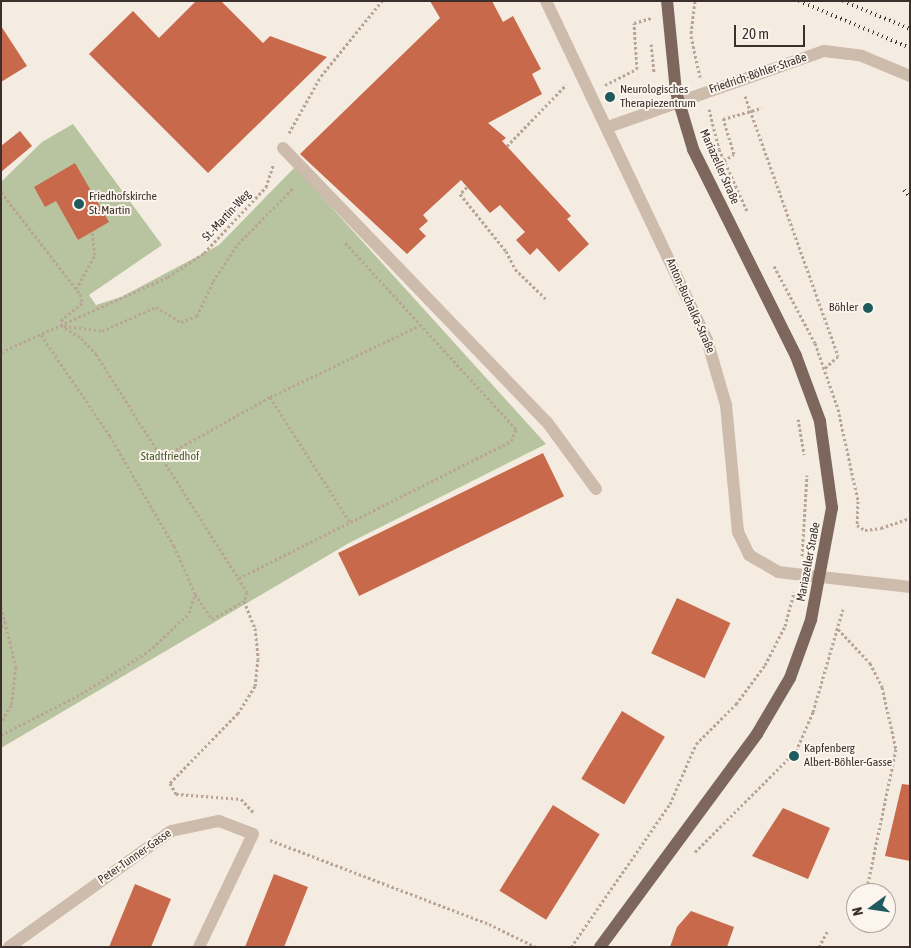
<!DOCTYPE html>
<html>
<head>
<meta charset="utf-8">
<style>
	body { margin:0 }
	#map { position:relative; width:911px; height:948px; overflow:hidden; background:#f4ebe1; font-family:"Asap Condensed",sans-serif }
	div>[style] { position:absolute }
	.green>* { inset:0; background:#b8c4a0 }
	.building>* { inset:0; background:#c8694b; transform-origin:0 0 }
	.path>* { height:3px; margin-top:-1.5px; transform-origin:0; background:repeating-linear-gradient(90deg,#b9a596 0 2.5px,transparent 0 5px) }
	.service>* { height:12px; margin:-6px; padding:0 6px; transform-origin:6px; border-radius:6px; background:#cdbbac }
	.minor>* { height:12px; margin:-6px; padding:0 6px; transform-origin:6px; border-radius:6px; background:#cdbbac }
	.primary>* { height:12px; margin:-6px; padding:0 6px; transform-origin:6px; border-radius:6px; background:#7d675c }
	.rail>* { height:4px; margin-top:-2px; transform-origin:0; background:repeating-linear-gradient(90deg,#3b302b 0 1px,transparent 0 5px) }
	.dots>* { width:14px; height:14px; translate:-50% -50%; box-sizing:border-box; border:2px solid #fbf5ee; border-radius:50% }
	span { translate:-50% -50%; white-space:nowrap; text-align:center; line-height:1.15; -webkit-text-stroke:4px #fbf5ee; paint-order:stroke }
	.street-label { font-size:12px; color:#3b302b }
	.poi-label { font-size:12px; color:#3b302b }
	.left { translate:0 -50%; text-align:left }
	.right { translate:-100% -50%; text-align:right }
	.park-label { font-size:12px; color:#4a5a2e }
	.frame { position:absolute; inset:0; border:2px solid #3b302b; pointer-events:none }
	.north { position:absolute; left:846px; top:883px; width:50px; height:50px; box-sizing:border-box; background:#fbf5ee; border:1px solid #aea6a0; border-radius:50%; rotate:256deg; font-size:14px; font-weight:700; line-height:20px; text-align:center; color:#3b302b }
	.north::after { content:''; display:block; margin:auto; width:18px; height:22px; background:#1f5a5e; clip-path:polygon(50% 0,100% 100%,50% 72%,0 100%) }
	.scale { position:absolute; left:734px; top:25px; width:71px; height:22px; box-sizing:border-box; border:2px solid #3b302b; border-top:0; padding-left:6px; font-size:15px; line-height:18px; white-space:nowrap; color:#3b302b; -webkit-text-stroke:4px #fbf5ee; paint-order:stroke }
</style>
</head>
<body>
<div id="map">
	<div class="green">
		<div style="clip-path:polygon(73px 124px,162px 245px,89px 295px,96px 305px,121px 297px,219px 245px,295px 167px,546px 444px,349px 543px,1px 748px,1px 182px,42px 142px)"></div>
	</div>
	<div class="building">
		<div style="clip-path:polygon(196px 1px,221px 1px,263px 43px,270px 36px,327px 57px,208px 173px,89px 54px,133px 11px,159px 38px)"></div>
		<div style="clip-path:polygon(430px 1px,492px 1px,503px 22px,513px 16px,541px 69px,532px 74px,542px 94px,488px 123px,506px 138px,502px 141px,571px 216px,567px 219px,589px 244px,559px 272px,537px 248px,530px 255px,516px 240px,525px 232px,500px 205px,490px 213px,461px 180px,423px 215px,428px 221px,419px 229px,426px 236px,407px 254px,300px 154px,440px 18px)"></div>
		<div style="clip-path:polygon(1px 26px,27px 66px,1px 82px)"></div>
		<div style="clip-path:polygon(20px 131px,32px 146px,1px 172px,1px 146px)"></div>
		<div style="clip-path:polygon(75px 163px,109px 222px,78px 240px,56px 201px,45px 207px,34px 187px)"></div>
		<div style="left:543px;top:453px;width:48px;height:228px;rotate:64deg"></div>
		<div style="left:677px;top:598px;width:59px;height:61px;rotate:25deg"></div>
		<div style="left:622px;top:711px;width:50px;height:79px;rotate:31deg"></div>
		<div style="clip-path:polygon(902px 784px,910px 785px,910px 861px,885px 856px)"></div>
		<div style="left:553px;top:805px;width:55px;height:101px;rotate:32deg"></div>
		<div style="clip-path:polygon(783px 808px,830px 828px,808px 879px,752px 856px)"></div>
		<div style="clip-path:polygon(274px 874px,308px 887px,284px 947px,245px 947px)"></div>
		<div style="clip-path:polygon(135px 884px,171px 899px,151px 947px,109px 947px)"></div>
		<div style="clip-path:polygon(691px 911px,734px 927px,727px 947px,670px 947px,677px 927px)"></div>
	</div>
	<div class="path">
		<div style="left:695px;top:1px;width:35px;rotate:97deg"></div>
		<div style="left:691px;top:36px;width:42px;rotate:77.6deg"></div>
		<div style="left:651px;top:44px;width:29px;rotate:84deg"></div>
		<div style="left:605px;top:85px;width:36px;rotate:-27deg"></div>
		<div style="left:637px;top:69px;width:46px;rotate:-93.7deg"></div>
		<div style="left:634px;top:23px;width:18px;rotate:-16deg"></div>
		<div style="left:745px;top:96px;width:276px;rotate:70.3deg"></div>
		<div style="left:838px;top:356px;width:19px;rotate:137deg"></div>
		<div style="left:709px;top:109px;width:41px;rotate:76deg"></div>
		<div style="left:719px;top:149px;width:68px;rotate:65.7deg"></div>
		<div style="left:289px;top:133px;width:65px;rotate:-60.7deg"></div>
		<div style="left:321px;top:76px;width:97px;rotate:-50.9deg"></div>
		<div style="left:507px;top:146px;width:85px;rotate:-46deg"></div>
		<div style="left:724px;top:161px;width:12px;rotate:-35deg"></div>
		<div style="left:734px;top:154px;width:37px;rotate:-107deg"></div>
		<div style="left:723px;top:119px;width:40px;rotate:-16deg"></div>
		<div style="left:467px;top:187px;width:10px;rotate:135deg"></div>
		<div style="left:460px;top:194px;width:73px;rotate:51.1deg"></div>
		<div style="left:506px;top:251px;width:20px;rotate:63deg"></div>
		<div style="left:515px;top:269px;width:45px;rotate:44.1deg"></div>
		<div style="left:1px;top:192px;width:129px;rotate:52.2deg"></div>
		<div style="left:80px;top:294px;width:9px;rotate:77deg"></div>
		<div style="left:82px;top:303px;width:26px;rotate:141deg"></div>
		<div style="left:62px;top:319px;width:6px;rotate:99deg"></div>
		<div style="left:774px;top:266px;width:87px;rotate:62deg"></div>
		<div style="left:815px;top:343px;width:70px;rotate:70.8deg"></div>
		<div style="left:838px;top:409px;width:94px;rotate:77.7deg"></div>
		<div style="left:858px;top:501px;width:24px;rotate:92deg"></div>
		<div style="left:857px;top:525px;width:9px;rotate:32deg"></div>
		<div style="left:865px;top:530px;width:16px;rotate:-7deg"></div>
		<div style="left:881px;top:528px;width:31px;rotate:-19deg"></div>
		<div style="left:76px;top:289px;width:39px;rotate:-61deg"></div>
		<div style="left:95px;top:255px;width:23px;rotate:-97deg"></div>
		<div style="left:61px;top:325px;width:24px;rotate:33deg"></div>
		<div style="left:81px;top:338px;width:22px;rotate:47deg"></div>
		<div style="left:96px;top:354px;width:282px;rotate:57.6deg"></div>
		<div style="left:247px;top:592px;width:9px;rotate:108deg"></div>
		<div style="left:244px;top:601px;width:29px;rotate:68deg"></div>
		<div style="left:255px;top:628px;width:31px;rotate:84deg"></div>
		<div style="left:258px;top:659px;width:27px;rotate:96deg"></div>
		<div style="left:255px;top:686px;width:32px;rotate:122deg"></div>
		<div style="left:238px;top:713px;width:98px;rotate:134.2deg"></div>
		<div style="left:170px;top:783px;width:13px;rotate:61deg"></div>
		<div style="left:176px;top:794px;width:65px;rotate:4.4deg"></div>
		<div style="left:241px;top:799px;width:19px;rotate:47deg"></div>
		<div style="left:64px;top:326px;width:38px;rotate:7deg"></div>
		<div style="left:102px;top:331px;width:59px;rotate:-24deg"></div>
		<div style="left:156px;top:307px;width:29px;rotate:31deg"></div>
		<div style="left:181px;top:322px;width:17px;rotate:-21deg"></div>
		<div style="left:197px;top:316px;width:38px;rotate:-65deg"></div>
		<div style="left:213px;top:281px;width:45px;rotate:-56deg"></div>
		<div style="left:238px;top:244px;width:80px;rotate:-45.5deg"></div>
		<div style="left:1px;top:352px;width:183px;rotate:-24.2deg"></div>
		<div style="left:168px;top:277px;width:43px;rotate:-33.7deg"></div>
		<div style="left:204px;top:253px;width:91px;rotate:-46.8deg"></div>
		<div style="left:266px;top:187px;width:25px;rotate:-72deg"></div>
		<div style="left:270px;top:397px;width:148px;rotate:57.4deg"></div>
		<div style="left:798px;top:419px;width:36px;rotate:80deg"></div>
		<div style="left:163px;top:457px;width:123px;rotate:-29.3deg"></div>
		<div style="left:270px;top:397px;width:166px;rotate:-25.6deg"></div>
		<div style="left:802px;top:556px;width:81px;rotate:-86.5deg"></div>
		<div style="left:239px;top:578px;width:305px;rotate:-26.7deg"></div>
		<div style="left:511px;top:441px;width:13px;rotate:-67deg"></div>
		<div style="left:516px;top:429px;width:255px;rotate:-132.5deg"></div>
		<div style="left:195px;top:594px;width:30px;rotate:56deg"></div>
		<div style="left:212px;top:619px;width:37px;rotate:-29deg"></div>
		<div style="left:1px;top:607px;width:62px;rotate:76deg"></div>
		<div style="left:16px;top:667px;width:38px;rotate:97deg"></div>
		<div style="left:11px;top:705px;width:20px;rotate:120deg"></div>
		<div style="left:1px;top:627px;width:9px;rotate:-54deg"></div>
		<div style="left:838px;top:629px;width:47px;rotate:46.7deg"></div>
		<div style="left:870px;top:663px;width:27px;rotate:63deg"></div>
		<div style="left:882px;top:687px;width:64px;rotate:77.3deg"></div>
		<div style="left:896px;top:749px;width:137px;rotate:101.8deg"></div>
		<div style="left:1px;top:735px;width:90px;rotate:-27.1deg"></div>
		<div style="left:81px;top:694px;width:80px;rotate:-32.3deg"></div>
		<div style="left:149px;top:651px;width:55px;rotate:-43.5deg"></div>
		<div style="left:189px;top:613px;width:20px;rotate:-72deg"></div>
		<div style="left:195px;top:594px;width:52px;rotate:-113.6deg"></div>
		<div style="left:174px;top:546px;width:127px;rotate:-120.2deg"></div>
		<div style="left:110px;top:436px;width:122px;rotate:-124.3deg"></div>
		<div style="left:270px;top:840px;width:235px;rotate:21deg"></div>
		<div style="left:489px;top:924px;width:52px;rotate:26.1deg"></div>
		<div style="left:695px;top:852px;width:143px;rotate:-45deg"></div>
		<div style="left:796px;top:751px;width:43px;rotate:-66.4deg"></div>
		<div style="left:813px;top:712px;width:107px;rotate:-73.8deg"></div>
		<div style="left:571px;top:947px;width:174px;rotate:-55.3deg"></div>
		<div style="left:670px;top:804px;width:65px;rotate:-66.6deg"></div>
		<div style="left:696px;top:744px;width:57px;rotate:-45deg"></div>
		<div style="left:736px;top:704px;width:49px;rotate:-53.4deg"></div>
		<div style="left:765px;top:665px;width:44px;rotate:-62.9deg"></div>
		<div style="left:785px;top:626px;width:35px;rotate:-75deg"></div>
		<div style="left:819px;top:947px;width:19px;rotate:-62deg"></div>
	</div>
	<div class="service">
		<div style="left:283px;top:148px;width:380px;rotate:46.1deg"></div>
		<div style="left:547px;top:422px;width:83px;rotate:53.8deg"></div>
		<div style="left:821px;top:577px;width:90px;rotate:6.4deg"></div>
	</div>
	<div class="minor">
		<div style="left:546px;top:1px;width:375px;rotate:64.6deg"></div>
		<div style="left:707px;top:340px;width:68px;rotate:73.7deg"></div>
		<div style="left:726px;top:405px;width:128px;rotate:84.6deg"></div>
		<div style="left:738px;top:532px;width:25px;rotate:64deg"></div>
		<div style="left:749px;top:555px;width:34px;rotate:30deg"></div>
		<div style="left:778px;top:572px;width:43px;rotate:6.6deg"></div>
		<div style="left:608px;top:127px;width:229px;rotate:-19.4deg"></div>
		<div style="left:824px;top:51px;width:38px;rotate:7deg"></div>
		<div style="left:862px;top:56px;width:52px;rotate:22.6deg"></div>
		<div style="left:9px;top:947px;width:199px;rotate:-35.6deg"></div>
		<div style="left:171px;top:831px;width:49px;rotate:-11.8deg"></div>
		<div style="left:219px;top:821px;width:36px;rotate:21deg"></div>
		<div style="left:253px;top:834px;width:125px;rotate:115.5deg"></div>
	</div>
	<div class="primary">
		<div style="left:600px;top:947px;width:265px;rotate:-53.6deg"></div>
		<div style="left:757px;top:734px;width:65px;rotate:-59.5deg"></div>
		<div style="left:790px;top:678px;width:62px;rotate:-70.1deg"></div>
		<div style="left:811px;top:620px;width:114px;rotate:-79.4deg"></div>
		<div style="left:832px;top:508px;width:88px;rotate:-97.9deg"></div>
		<div style="left:820px;top:421px;width:69px;rotate:-110.3deg"></div>
		<div style="left:796px;top:356px;width:231px;rotate:-116.5deg"></div>
		<div style="left:693px;top:149px;width:59px;rotate:-106.6deg"></div>
		<div style="left:676px;top:92px;width:91px;rotate:-95.6deg"></div>
	</div>
	<div class="rail">
		<div style="left:799px;top:1px;width:121px;rotate:22.9deg"></div>
		<div style="left:843px;top:1px;width:73px;rotate:22.7deg"></div>
		<div style="left:904px;top:190px;width:9px;rotate:49deg"></div>
	</div>
	<div class="dots">
		<div style="left:610px;top:97px;background:#1f5a5e"></div>
		<div style="left:79px;top:204px;background:#1f5a5e"></div>
		<div style="left:868px;top:308px;background:#1f5a5e"></div>
		<div style="left:794px;top:756px;background:#1f5a5e"></div>
	</div>
	<div class="street-label">
		<span style="left:758px;top:74px;rotate:-19deg">Friedrich-Böhler-Straße</span>
		<span style="left:719px;top:167px;rotate:66deg">Mariazeller Straße</span>
		<span style="left:227px;top:216px;rotate:-47deg">St.-Martin-Weg</span>
		<span style="left:690px;top:306px;rotate:66deg">Anton-Buchalka-Straße</span>
		<span style="left:809px;top:562px;rotate:-79deg">Mariazeller Straße</span>
		<span style="left:135px;top:857px;rotate:-35deg">Peter-Tunner-Gasse</span>
	</div>
	<div class="poi-label">
		<span class="left" style="left:620px;top:97px">Neurologisches<br>Therapiezentrum</span>
		<span class="left" style="left:89px;top:204px">Friedhofskirche<br>St. Martin</span>
		<span class="right" style="left:858px;top:308px">Böhler</span>
		<span class="left" style="left:804px;top:756px">Kapfenberg<br>Albert-Böhler-Gasse</span>
	</div>
	<div class="park-label">
		<span style="left:170px;top:457px">Stadtfriedhof</span>
	</div>
	<div class="frame"></div>
	<div class="north">N</div>
	<div class="scale">20 m</div>
</div>
</body>
</html>
